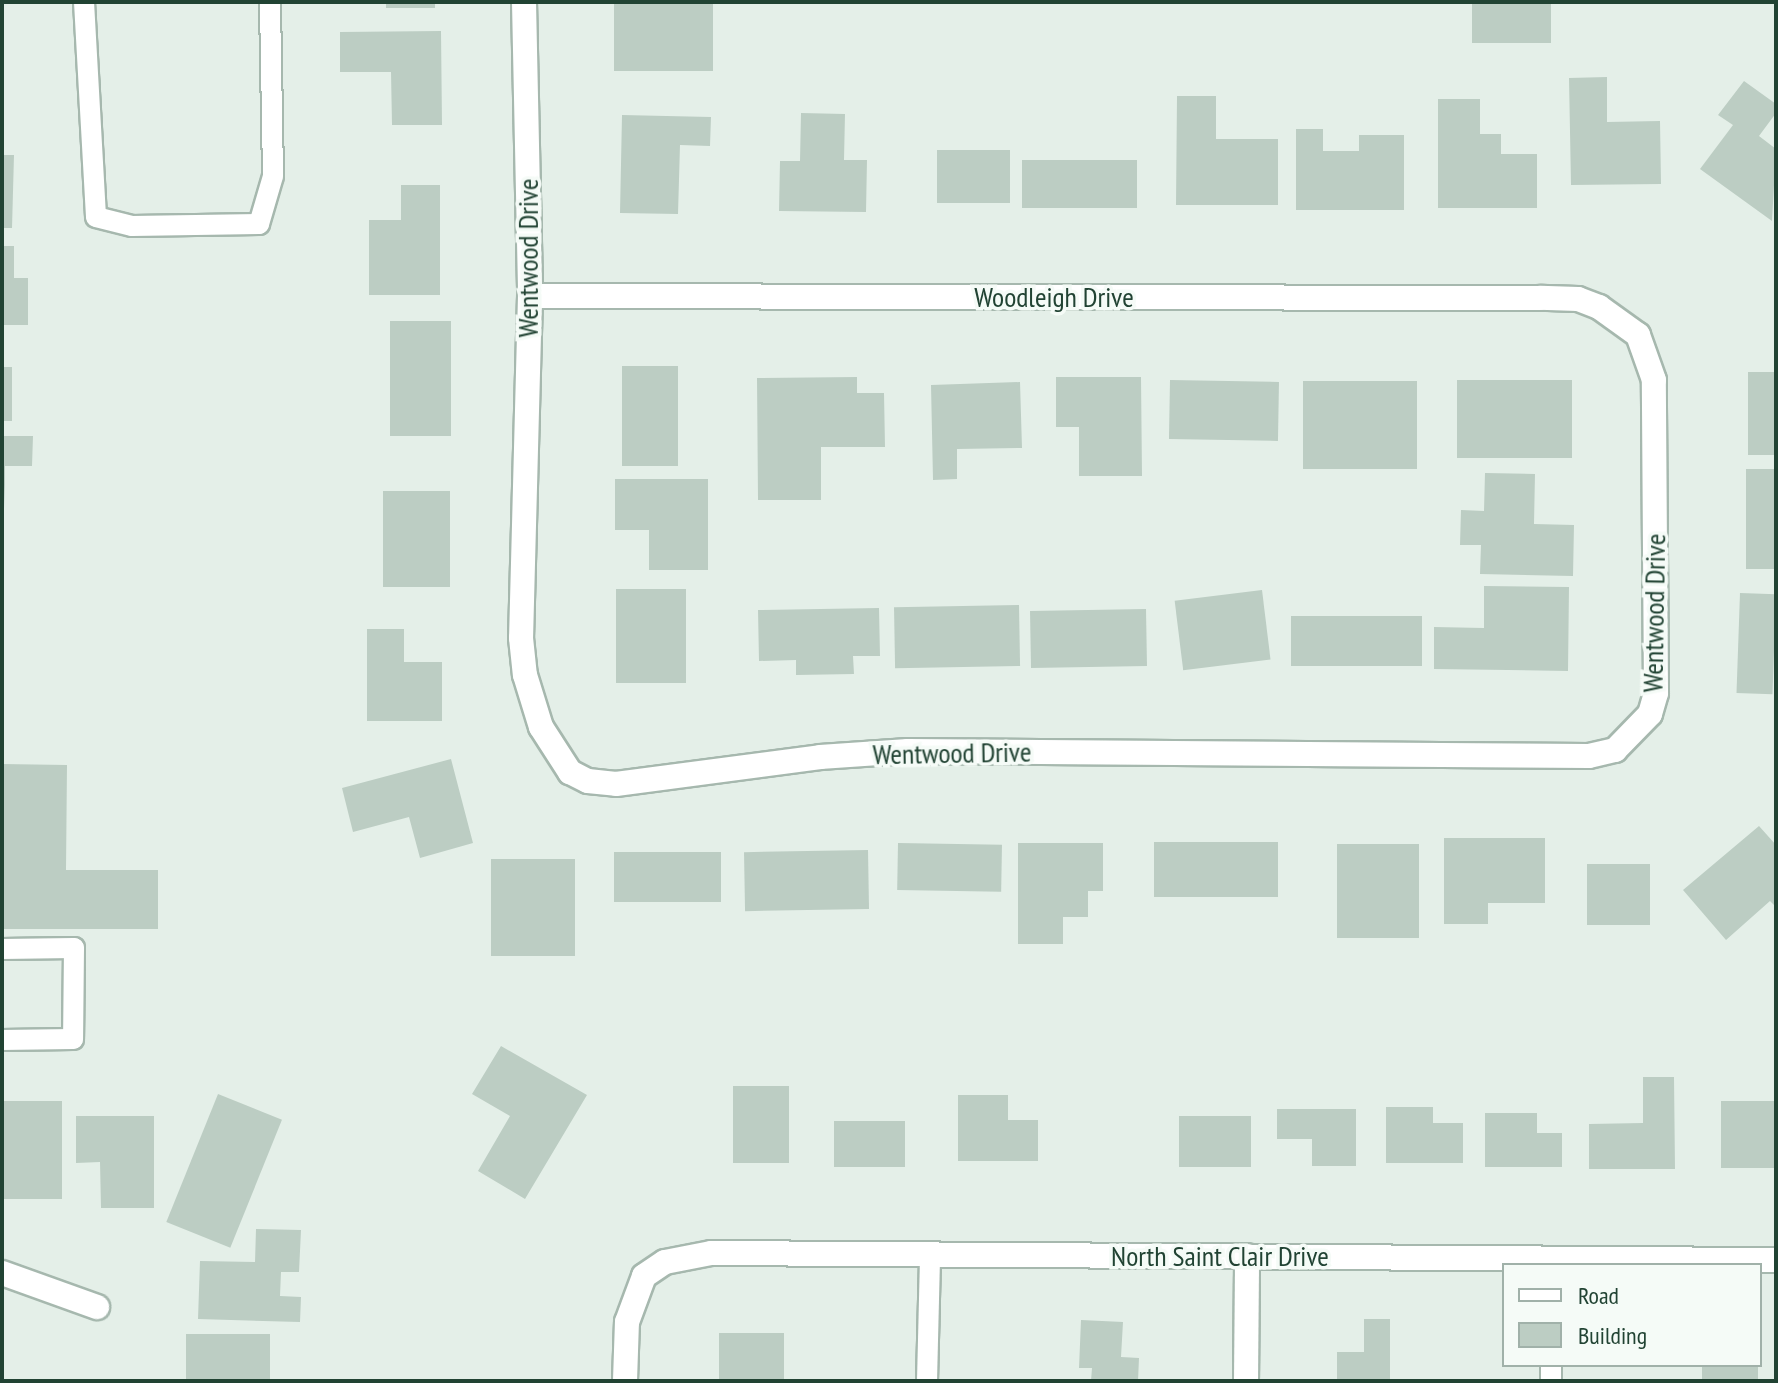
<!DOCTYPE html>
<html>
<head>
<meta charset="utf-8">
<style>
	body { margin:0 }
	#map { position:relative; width:1778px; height:1383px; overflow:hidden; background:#e4efe8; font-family:"PT Sans Narrow",sans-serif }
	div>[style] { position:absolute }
	.building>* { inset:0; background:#bccdc3; transform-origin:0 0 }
	.roads { filter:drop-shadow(2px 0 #a6b8ae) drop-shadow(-2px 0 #a6b8ae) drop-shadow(0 2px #a6b8ae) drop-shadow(0 -2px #a6b8ae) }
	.service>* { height:20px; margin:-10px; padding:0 10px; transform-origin:10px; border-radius:10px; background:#fff }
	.minor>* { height:24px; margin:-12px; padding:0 12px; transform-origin:12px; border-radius:12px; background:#fff }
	span { translate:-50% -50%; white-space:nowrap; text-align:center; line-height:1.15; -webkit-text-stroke:7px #f5fbf7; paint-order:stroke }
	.street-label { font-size:28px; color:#214333 }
	.frame { position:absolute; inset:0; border:4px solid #214333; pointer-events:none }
	.legend { position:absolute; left:1502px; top:1263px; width:260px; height:104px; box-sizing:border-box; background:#f5fbf7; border:2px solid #a0b1a9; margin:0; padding:10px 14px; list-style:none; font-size:24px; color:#214333 }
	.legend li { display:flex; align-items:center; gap:16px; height:40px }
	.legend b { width:40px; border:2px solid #a0b1a9 }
</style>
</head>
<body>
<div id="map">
	<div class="building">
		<div style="left:386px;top:2px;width:49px;height:6px"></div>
		<div style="left:614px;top:2px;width:99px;height:69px"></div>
		<div style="left:1472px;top:2px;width:79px;height:41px"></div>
		<div style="clip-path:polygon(441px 31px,442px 125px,392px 125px,391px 72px,340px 72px,340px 32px)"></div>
		<div style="clip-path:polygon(1607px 77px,1607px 122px,1660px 121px,1661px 184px,1571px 185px,1569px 78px)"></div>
		<div style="clip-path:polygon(1744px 81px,1776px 104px,1776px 113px,1759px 136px,1776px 149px,1772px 221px,1700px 169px,1733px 125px,1718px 115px)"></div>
		<div style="clip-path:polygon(1177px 96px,1216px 96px,1216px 139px,1278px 139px,1278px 205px,1176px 205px)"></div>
		<div style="clip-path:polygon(1438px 99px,1480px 99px,1480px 134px,1501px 134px,1501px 154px,1537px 154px,1537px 208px,1438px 208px)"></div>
		<div style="clip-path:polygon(801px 113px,845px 114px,844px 160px,867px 160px,866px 212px,779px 211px,780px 161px,800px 161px)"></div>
		<div style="clip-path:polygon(622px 115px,711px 117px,710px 146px,680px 145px,678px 214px,620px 213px)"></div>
		<div style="clip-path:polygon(1296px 129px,1323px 129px,1323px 151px,1359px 151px,1359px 135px,1404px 135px,1404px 210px,1296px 210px)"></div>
		<div style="left:937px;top:150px;width:73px;height:53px"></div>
		<div style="clip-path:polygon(2px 155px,14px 155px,12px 228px,2px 228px)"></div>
		<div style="left:1022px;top:160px;width:115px;height:48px"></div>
		<div style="clip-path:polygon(401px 185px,440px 185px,440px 295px,369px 295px,369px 220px,401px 220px)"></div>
		<div style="clip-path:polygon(2px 246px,14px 246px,14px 278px,28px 278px,28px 325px,2px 325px)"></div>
		<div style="left:390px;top:321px;width:61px;height:115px"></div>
		<div style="left:622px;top:366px;width:56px;height:100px"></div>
		<div style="left:2px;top:367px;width:10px;height:54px"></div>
		<div style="left:1748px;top:372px;width:28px;height:83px"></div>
		<div style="clip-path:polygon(857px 377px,857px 393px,884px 393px,885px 447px,821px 447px,821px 500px,758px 500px,757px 378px)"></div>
		<div style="clip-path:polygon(1056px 377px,1141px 377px,1142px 476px,1079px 476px,1079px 427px,1056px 427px)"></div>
		<div style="left:1170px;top:380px;width:109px;height:59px;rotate:1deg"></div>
		<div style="left:1457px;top:380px;width:115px;height:78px"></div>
		<div style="left:1303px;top:381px;width:114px;height:88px"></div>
		<div style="clip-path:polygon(1020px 382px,1022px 448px,957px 449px,957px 479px,933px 480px,931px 385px)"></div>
		<div style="clip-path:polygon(2px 436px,33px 436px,32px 466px,5px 466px,5px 509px)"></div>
		<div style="left:1746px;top:469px;width:30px;height:100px"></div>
		<div style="clip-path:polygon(1485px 473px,1535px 474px,1534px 524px,1574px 525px,1573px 576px,1480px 574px,1481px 545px,1460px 545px,1461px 510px,1484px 511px)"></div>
		<div style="clip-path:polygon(615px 479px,708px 479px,708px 570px,649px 570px,649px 530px,615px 530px)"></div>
		<div style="left:383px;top:491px;width:67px;height:96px"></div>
		<div style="clip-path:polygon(1484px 586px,1569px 587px,1568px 671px,1434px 669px,1434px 627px,1484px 628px)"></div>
		<div style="left:616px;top:589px;width:70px;height:94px"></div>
		<div style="left:1262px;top:590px;width:70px;height:88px;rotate:83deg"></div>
		<div style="left:1740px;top:593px;width:36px;height:100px;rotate:2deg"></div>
		<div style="left:1019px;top:605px;width:61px;height:125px;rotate:89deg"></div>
		<div style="clip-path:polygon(879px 608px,880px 656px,853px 656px,854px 674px,796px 675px,796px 660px,759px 661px,758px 610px)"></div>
		<div style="left:1146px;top:609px;width:57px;height:116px;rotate:89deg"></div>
		<div style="left:1422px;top:616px;width:50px;height:131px;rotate:90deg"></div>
		<div style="clip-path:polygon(367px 629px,404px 629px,404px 662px,442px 662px,442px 721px,367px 721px)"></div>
		<div style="clip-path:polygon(451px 759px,473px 843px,420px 858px,409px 817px,353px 832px,342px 788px)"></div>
		<div style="clip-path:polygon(2px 764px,67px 765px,66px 870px,158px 870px,158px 929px,2px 929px)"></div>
		<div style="clip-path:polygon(1759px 826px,1776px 845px,1776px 907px,1770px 901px,1726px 940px,1683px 890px)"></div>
		<div style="clip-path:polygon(1444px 838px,1545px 838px,1545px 903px,1488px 903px,1488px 924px,1444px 924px)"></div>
		<div style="left:1154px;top:842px;width:124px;height:55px"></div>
		<div style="left:898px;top:843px;width:104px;height:47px;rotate:1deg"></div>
		<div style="clip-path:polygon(1018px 843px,1103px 843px,1103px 891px,1088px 891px,1088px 917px,1063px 917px,1063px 944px,1018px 944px)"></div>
		<div style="left:1337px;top:844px;width:82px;height:94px"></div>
		<div style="left:868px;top:850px;width:59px;height:124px;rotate:89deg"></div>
		<div style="left:614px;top:852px;width:107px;height:50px"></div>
		<div style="left:491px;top:859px;width:84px;height:97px"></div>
		<div style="left:1587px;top:864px;width:63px;height:61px"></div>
		<div style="clip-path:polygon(501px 1046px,587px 1095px,525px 1199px,478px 1171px,510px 1116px,472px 1094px)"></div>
		<div style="clip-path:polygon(1643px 1077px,1674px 1077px,1675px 1169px,1589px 1169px,1589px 1124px,1643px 1123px)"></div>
		<div style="left:733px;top:1086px;width:56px;height:77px"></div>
		<div style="left:218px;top:1094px;width:69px;height:138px;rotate:22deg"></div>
		<div style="clip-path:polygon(958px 1095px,1008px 1095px,1008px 1120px,1038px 1120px,1038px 1161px,958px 1161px)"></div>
		<div style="left:2px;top:1101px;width:60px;height:98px"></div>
		<div style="left:1721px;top:1101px;width:55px;height:67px"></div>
		<div style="clip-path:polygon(1386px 1107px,1433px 1107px,1433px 1123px,1463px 1123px,1463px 1163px,1386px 1163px)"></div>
		<div style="clip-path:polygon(1277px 1109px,1356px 1109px,1356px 1166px,1312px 1166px,1312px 1139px,1277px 1139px)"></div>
		<div style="clip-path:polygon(1485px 1113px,1537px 1113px,1537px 1133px,1562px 1133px,1562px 1167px,1485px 1167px)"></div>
		<div style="clip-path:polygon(76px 1116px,154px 1116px,154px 1208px,101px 1208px,100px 1162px,76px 1163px)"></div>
		<div style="left:1179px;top:1116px;width:72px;height:51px"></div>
		<div style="left:834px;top:1121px;width:71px;height:46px"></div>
		<div style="clip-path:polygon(256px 1229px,301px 1230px,299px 1272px,281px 1272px,280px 1296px,301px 1297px,300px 1322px,198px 1319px,200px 1261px,255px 1262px)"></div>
		<div style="clip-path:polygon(1364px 1319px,1390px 1319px,1390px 1381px,1337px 1381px,1337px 1352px,1364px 1352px)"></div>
		<div style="clip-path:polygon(1081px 1320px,1123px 1322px,1121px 1357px,1139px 1358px,1138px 1381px,1091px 1381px,1092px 1368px,1079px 1368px)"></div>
		<div style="left:719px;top:1333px;width:65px;height:48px"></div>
		<div style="left:186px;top:1334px;width:84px;height:47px"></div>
		<div style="left:1702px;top:1365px;width:56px;height:16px"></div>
	</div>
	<div class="roads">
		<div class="service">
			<div style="left:84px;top:2px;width:215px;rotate:86.8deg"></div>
			<div style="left:96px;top:217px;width:37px;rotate:14deg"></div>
			<div style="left:132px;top:226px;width:127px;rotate:-0.9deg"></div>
			<div style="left:259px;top:224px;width:50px;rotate:-73.7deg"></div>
			<div style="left:273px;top:176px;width:174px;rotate:-91deg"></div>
			<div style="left:2px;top:949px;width:72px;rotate:-0.8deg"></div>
			<div style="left:74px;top:948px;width:91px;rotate:90.6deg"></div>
			<div style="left:73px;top:1039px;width:71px;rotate:179.2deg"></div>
			<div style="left:927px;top:1381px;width:127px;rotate:-88.6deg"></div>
			<div style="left:1551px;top:1381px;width:16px;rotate:-90deg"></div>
		</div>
		<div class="minor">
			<div style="left:524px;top:2px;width:294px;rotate:88.8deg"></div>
			<div style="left:530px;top:296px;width:342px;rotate:91.5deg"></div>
			<div style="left:521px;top:638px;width:37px;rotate:84deg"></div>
			<div style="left:525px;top:675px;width:54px;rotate:72.9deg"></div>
			<div style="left:541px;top:727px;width:54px;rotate:57.2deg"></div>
			<div style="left:570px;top:772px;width:20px;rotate:27deg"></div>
			<div style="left:588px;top:781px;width:28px;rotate:6deg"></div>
			<div style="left:616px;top:784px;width:206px;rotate:-7.5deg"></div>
			<div style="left:820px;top:757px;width:88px;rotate:-3.9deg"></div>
			<div style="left:908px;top:751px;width:681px;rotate:0.42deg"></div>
			<div style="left:1589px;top:756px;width:27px;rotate:-13deg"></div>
			<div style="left:1615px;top:750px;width:50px;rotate:-45.8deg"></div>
			<div style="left:1650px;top:714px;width:22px;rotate:-74deg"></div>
			<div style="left:1656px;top:693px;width:313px;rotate:-90.4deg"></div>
			<div style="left:1654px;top:380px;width:48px;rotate:-109.6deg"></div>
			<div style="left:1638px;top:335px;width:48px;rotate:-144.3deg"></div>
			<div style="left:1599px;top:307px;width:22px;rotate:-159deg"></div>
			<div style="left:1578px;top:299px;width:38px;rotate:-178deg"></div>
			<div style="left:1540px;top:298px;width:1010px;rotate:-179.89deg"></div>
			<div style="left:2px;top:1273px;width:101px;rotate:19.7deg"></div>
			<div style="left:625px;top:1381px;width:59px;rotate:-88.1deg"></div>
			<div style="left:627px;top:1322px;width:49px;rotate:-69.7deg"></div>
			<div style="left:644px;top:1276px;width:25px;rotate:-34deg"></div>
			<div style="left:665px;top:1262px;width:47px;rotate:-11.1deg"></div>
			<div style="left:711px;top:1253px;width:1065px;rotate:0.38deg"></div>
			<div style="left:1246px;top:1381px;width:125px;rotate:-89.5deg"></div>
		</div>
	</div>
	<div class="street-label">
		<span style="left:528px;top:258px;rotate:-90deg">Wentwood Drive</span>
		<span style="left:1054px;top:297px">Woodleigh Drive</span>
		<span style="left:1654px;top:613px;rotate:-89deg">Wentwood Drive</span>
		<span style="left:952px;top:753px;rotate:-1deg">Wentwood Drive</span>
		<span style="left:1220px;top:1256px">North Saint Clair Drive</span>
	</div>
	<div class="frame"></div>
	<ul class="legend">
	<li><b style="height:10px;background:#fff"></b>Road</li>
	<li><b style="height:22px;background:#bccdc3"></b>Building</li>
	</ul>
</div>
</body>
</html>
